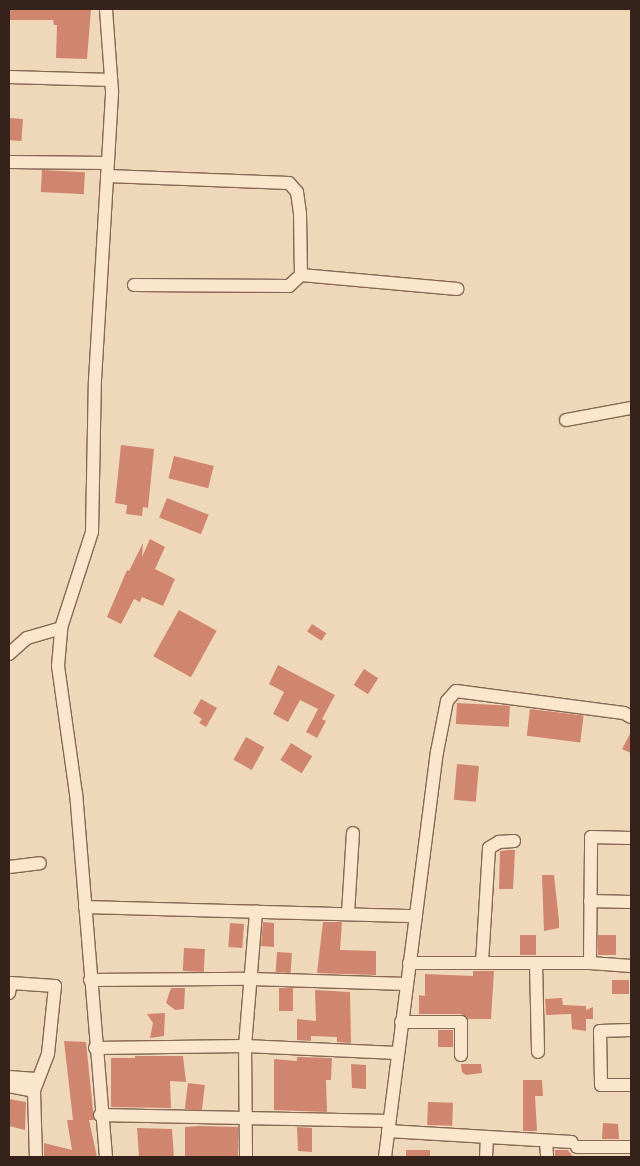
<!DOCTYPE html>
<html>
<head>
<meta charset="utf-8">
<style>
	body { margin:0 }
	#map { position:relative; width:640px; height:1166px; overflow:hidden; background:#efd7ba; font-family:Bitter,serif }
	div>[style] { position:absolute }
	.building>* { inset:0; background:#d0866e; transform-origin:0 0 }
	.roads { filter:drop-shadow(1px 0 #866754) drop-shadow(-1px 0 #866754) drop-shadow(0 1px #866754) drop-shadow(0 -1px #866754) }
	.minor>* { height:12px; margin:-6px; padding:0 6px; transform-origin:6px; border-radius:6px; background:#fae5cd }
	span { translate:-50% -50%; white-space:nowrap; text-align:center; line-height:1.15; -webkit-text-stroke:4.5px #f7e2ca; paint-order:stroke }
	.frame { position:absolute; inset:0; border:10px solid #35221a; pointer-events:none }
</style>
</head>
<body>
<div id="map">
	<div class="building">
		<div style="clip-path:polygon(9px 9px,91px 9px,87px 59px,56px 58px,57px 25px,54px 25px,53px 20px,9px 20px)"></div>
		<div style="left:9px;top:118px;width:14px;height:22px;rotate:4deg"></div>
		<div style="left:42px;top:170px;width:43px;height:22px;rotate:3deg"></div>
		<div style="clip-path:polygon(121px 445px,154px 449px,148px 508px,143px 507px,142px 516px,126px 514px,127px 505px,115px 503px)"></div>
		<div style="left:174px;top:456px;width:41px;height:23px;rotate:14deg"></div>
		<div style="left:167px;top:498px;width:45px;height:21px;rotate:22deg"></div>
		<div style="clip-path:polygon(150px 539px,165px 547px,155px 569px,175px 579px,163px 606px,142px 597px,140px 602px,134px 599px,121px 624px,107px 617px,127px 570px,129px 571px,143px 543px,142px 557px)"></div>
		<div style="left:179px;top:610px;width:43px;height:53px;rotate:29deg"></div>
		<div style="left:312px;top:624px;width:17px;height:9px;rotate:33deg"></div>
		<div style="clip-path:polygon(278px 665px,335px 695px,322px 719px,326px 721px,317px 738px,306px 732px,318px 709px,300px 700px,288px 722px,273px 714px,284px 692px,269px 684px)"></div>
		<div style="left:364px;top:669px;width:17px;height:19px;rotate:33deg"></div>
		<div style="clip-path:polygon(201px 699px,217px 708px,206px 727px,199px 723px,202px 719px,193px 713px)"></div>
		<div style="left:457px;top:703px;width:53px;height:21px;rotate:3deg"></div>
		<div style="left:530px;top:709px;width:54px;height:27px;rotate:7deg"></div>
		<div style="clip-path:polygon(631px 732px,631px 753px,622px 749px)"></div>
		<div style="left:246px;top:737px;width:21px;height:26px;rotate:29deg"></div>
		<div style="left:291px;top:743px;width:25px;height:20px;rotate:32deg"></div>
		<div style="left:457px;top:764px;width:22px;height:36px;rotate:5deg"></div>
		<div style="clip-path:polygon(509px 850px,515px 850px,513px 889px,499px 889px,500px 851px)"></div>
		<div style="clip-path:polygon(542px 875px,554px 875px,559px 921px,559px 928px,544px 931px)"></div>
		<div style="clip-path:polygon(263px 922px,274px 923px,274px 947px,261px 946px)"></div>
		<div style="clip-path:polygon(323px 922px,342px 922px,340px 950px,376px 951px,376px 975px,317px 973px)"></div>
		<div style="left:230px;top:923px;width:14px;height:24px;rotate:4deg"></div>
		<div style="left:536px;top:935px;width:20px;height:16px;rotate:90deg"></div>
		<div style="left:598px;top:935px;width:18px;height:20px"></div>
		<div style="left:184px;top:948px;width:21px;height:23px;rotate:3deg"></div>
		<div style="left:277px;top:952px;width:15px;height:20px;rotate:4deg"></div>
		<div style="clip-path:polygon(473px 971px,494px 971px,491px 1019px,468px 1019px,461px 1014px,419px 1014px,419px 995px,425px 996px,425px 974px,473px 976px)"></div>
		<div style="left:612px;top:980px;width:17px;height:14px"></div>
		<div style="clip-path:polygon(171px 988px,185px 988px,184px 1009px,175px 1010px,166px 1003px)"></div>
		<div style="left:279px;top:988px;width:14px;height:23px"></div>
		<div style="clip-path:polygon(315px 990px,350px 992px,351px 1043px,337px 1042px,337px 1037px,311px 1036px,311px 1041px,297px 1040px,297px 1019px,316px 1021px)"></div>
		<div style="clip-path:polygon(562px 998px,563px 1005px,586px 1006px,586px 1010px,593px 1007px,593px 1019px,586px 1019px,586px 1031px,572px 1029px,571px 1014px,546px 1015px,545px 999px)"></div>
		<div style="clip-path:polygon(165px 1013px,164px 1036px,150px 1038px,153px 1023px,147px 1014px)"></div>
		<div style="left:438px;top:1030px;width:15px;height:17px"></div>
		<div style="clip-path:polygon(64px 1041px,86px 1042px,94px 1120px,89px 1120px,97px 1157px,44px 1157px,44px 1143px,72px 1150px,67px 1120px,73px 1120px)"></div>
		<div style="clip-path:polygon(135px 1056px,183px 1056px,186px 1082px,170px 1081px,171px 1108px,111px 1107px,111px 1058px,135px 1058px)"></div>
		<div style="clip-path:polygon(297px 1057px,332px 1058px,331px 1080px,326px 1080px,327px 1112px,274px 1110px,274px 1059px,297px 1061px)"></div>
		<div style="clip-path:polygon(351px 1064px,366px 1065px,366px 1089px,352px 1088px)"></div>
		<div style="clip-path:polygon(461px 1064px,481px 1064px,482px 1073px,466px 1075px,462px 1072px)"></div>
		<div style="clip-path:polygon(523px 1080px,542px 1080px,543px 1096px,535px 1096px,537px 1131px,523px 1131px)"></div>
		<div style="left:188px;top:1083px;width:17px;height:26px;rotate:7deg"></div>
		<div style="clip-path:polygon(9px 1099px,26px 1102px,25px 1130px,9px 1126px)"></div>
		<div style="left:428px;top:1102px;width:25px;height:23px;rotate:2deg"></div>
		<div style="clip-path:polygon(603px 1123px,618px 1124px,619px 1139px,602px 1139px)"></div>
		<div style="clip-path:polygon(199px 1126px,238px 1127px,238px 1157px,185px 1157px,185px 1127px)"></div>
		<div style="clip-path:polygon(297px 1127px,312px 1128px,312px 1152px,298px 1151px)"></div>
		<div style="clip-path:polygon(137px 1128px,172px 1129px,174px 1157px,139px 1157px)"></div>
		<div style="left:406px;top:1150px;width:24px;height:7px"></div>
		<div style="clip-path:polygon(555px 1150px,568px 1150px,573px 1157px,555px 1157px)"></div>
	</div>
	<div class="roads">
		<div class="minor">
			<div style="left:9px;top:77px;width:102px;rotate:1.7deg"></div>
			<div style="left:9px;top:162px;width:99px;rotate:0.6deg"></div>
			<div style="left:107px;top:176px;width:182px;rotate:2.2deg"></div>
			<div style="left:289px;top:183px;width:12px;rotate:48deg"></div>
			<div style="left:297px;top:192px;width:21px;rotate:82deg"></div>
			<div style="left:300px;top:213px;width:62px;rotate:89.1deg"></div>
			<div style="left:301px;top:275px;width:157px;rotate:5.1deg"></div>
			<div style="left:134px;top:285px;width:155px;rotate:0.4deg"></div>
			<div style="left:289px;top:286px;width:16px;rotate:-43deg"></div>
			<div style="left:566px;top:420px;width:66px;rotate:-10.5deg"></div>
			<div style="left:9px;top:654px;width:24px;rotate:-42deg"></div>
			<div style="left:27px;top:638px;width:35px;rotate:-16deg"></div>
			<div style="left:9px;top:867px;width:31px;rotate:-7deg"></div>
			<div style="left:590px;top:901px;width:41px;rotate:1.4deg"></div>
			<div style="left:85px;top:907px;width:331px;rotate:1.6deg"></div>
			<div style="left:348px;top:914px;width:81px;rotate:-86.5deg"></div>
			<div style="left:409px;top:963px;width:181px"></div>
			<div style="left:590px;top:963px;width:41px;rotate:4.2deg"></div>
			<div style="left:482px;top:963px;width:115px;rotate:-86.5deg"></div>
			<div style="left:489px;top:848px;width:12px;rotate:-31deg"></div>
			<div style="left:499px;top:842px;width:15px;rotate:-4deg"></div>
			<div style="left:536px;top:963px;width:89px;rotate:88.7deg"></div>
			<div style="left:590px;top:963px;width:126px;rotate:-89.5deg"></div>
			<div style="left:591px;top:837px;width:40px;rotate:1.4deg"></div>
			<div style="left:90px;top:980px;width:162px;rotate:-0.4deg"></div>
			<div style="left:252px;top:979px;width:154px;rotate:1.9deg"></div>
			<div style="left:9px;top:993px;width:10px;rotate:-79deg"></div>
			<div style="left:11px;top:983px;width:44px;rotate:3.9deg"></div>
			<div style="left:55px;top:986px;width:68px;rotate:95.9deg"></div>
			<div style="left:48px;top:1054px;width:40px;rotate:111deg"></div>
			<div style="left:34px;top:1091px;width:66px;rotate:88.3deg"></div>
			<div style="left:401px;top:1022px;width:60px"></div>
			<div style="left:461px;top:1022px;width:33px;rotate:90deg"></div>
			<div style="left:631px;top:1030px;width:31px;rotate:178deg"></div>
			<div style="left:600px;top:1031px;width:54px;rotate:88.9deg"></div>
			<div style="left:601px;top:1085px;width:30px"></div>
			<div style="left:95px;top:1048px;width:150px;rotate:-0.8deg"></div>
			<div style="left:245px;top:1046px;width:152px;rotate:2.6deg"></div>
			<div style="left:9px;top:1077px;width:27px;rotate:4deg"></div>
			<div style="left:9px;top:1086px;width:25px;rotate:11deg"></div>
			<div style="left:100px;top:1115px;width:289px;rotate:1.2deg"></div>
			<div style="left:388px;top:1131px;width:184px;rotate:3.4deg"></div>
			<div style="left:546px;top:1141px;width:16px;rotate:86deg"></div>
			<div style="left:577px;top:1147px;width:54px"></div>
			<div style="left:106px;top:1157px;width:364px;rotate:-94.7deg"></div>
			<div style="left:76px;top:794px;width:129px;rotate:-98deg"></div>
			<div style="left:58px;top:666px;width:38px;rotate:-85deg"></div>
			<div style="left:61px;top:628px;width:101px;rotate:-72.1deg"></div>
			<div style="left:92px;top:532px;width:152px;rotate:-88.9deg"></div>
			<div style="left:95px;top:380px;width:289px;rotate:-86.6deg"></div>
			<div style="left:112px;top:91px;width:82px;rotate:-94.2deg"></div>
			<div style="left:246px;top:1157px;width:111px;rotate:-90.5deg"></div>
			<div style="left:245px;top:1046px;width:135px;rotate:-85.3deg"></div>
			<div style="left:385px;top:1157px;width:408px;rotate:-82.7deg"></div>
			<div style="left:437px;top:752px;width:52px;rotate:-78.9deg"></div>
			<div style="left:447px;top:701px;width:13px;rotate:-48deg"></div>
			<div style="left:456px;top:691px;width:169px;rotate:7.5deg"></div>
			<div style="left:624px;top:713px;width:8px;rotate:30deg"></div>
			<div style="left:486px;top:1157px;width:20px;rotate:-87deg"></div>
		</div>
	</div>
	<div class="frame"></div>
</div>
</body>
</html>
